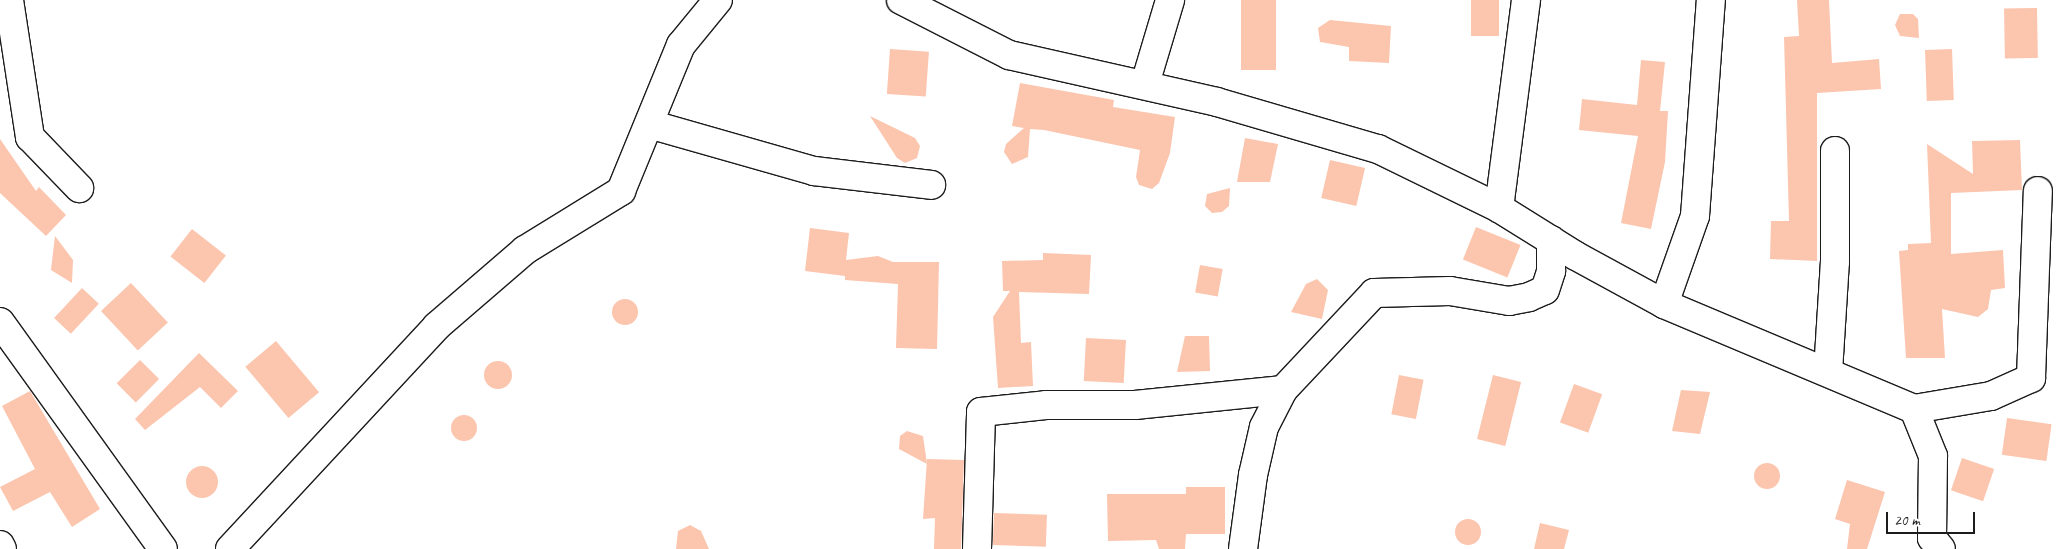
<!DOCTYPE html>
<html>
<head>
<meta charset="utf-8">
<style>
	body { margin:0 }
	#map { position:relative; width:2064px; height:549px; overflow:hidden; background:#fff; font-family:Caveat,sans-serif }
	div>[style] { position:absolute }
	.building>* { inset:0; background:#fcc5ae; transform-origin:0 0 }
	.round { border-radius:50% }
	.roads { filter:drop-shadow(1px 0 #1c1c1c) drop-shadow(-1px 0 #1c1c1c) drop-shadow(0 1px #1c1c1c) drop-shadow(0 -1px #1c1c1c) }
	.minor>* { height:28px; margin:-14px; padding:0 14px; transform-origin:14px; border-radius:14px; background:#fff }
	span { translate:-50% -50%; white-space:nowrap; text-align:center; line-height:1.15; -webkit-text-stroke:4.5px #fff; paint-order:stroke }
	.scale { position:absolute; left:1886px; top:512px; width:89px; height:22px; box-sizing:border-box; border:2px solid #1c1c1c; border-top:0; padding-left:6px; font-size:15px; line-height:18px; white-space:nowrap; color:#1c1c1c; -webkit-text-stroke:4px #fff; paint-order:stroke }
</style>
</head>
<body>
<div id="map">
	<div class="building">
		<div style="left:1241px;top:0;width:35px;height:70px"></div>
		<div style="left:1471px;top:0;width:28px;height:36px"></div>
		<div style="clip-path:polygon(1797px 0,1829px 0,1832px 63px,1879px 59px,1881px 89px,1817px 93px,1817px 261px,1770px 259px,1771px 221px,1789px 221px,1784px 37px,1799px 36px)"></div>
		<div style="left:2037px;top:8px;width:50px;height:33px;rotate:89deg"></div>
		<div style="clip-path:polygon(1900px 14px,1913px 14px,1918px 19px,1919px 38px,1900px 36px,1895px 25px)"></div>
		<div style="clip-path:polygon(1330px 20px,1391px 26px,1389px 63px,1349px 61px,1349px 47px,1320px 42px,1318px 28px)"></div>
		<div style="left:890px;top:49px;width:39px;height:45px;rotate:4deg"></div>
		<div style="left:1952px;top:49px;width:51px;height:27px;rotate:88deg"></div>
		<div style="clip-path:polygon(1641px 60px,1665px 62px,1660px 111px,1668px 111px,1665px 162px,1651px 229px,1621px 223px,1638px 136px,1579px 130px,1582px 99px,1637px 105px)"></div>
		<div style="clip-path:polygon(1020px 83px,1114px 100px,1113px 107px,1175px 117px,1170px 153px,1159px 183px,1152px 189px,1139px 185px,1136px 177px,1140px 150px,1044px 130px,1030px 129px,1028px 157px,1012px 164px,1004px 152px,1006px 144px,1024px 128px,1012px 126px)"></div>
		<div style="clip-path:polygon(870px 116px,915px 138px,920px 146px,917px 158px,905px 163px,897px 158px)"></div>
		<div style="clip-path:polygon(1245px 138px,1278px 144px,1270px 182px,1237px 182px)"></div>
		<div style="clip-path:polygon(0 139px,36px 191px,39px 187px,66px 215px,46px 236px,0 193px)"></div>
		<div style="clip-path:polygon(2020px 140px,2022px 190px,1951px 193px,1951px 254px,2003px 250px,2005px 288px,1991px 290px,1988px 309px,1978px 317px,1942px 309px,1945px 358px,1906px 358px,1899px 251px,1908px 250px,1908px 244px,1931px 243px,1927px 144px,1973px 174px,1972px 141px)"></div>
		<div style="left:1330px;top:160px;width:36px;height:39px;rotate:13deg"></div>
		<div style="clip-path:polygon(1230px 188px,1229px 206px,1222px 212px,1212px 213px,1205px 206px,1207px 194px)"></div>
		<div style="left:1476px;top:227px;width:48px;height:35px;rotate:22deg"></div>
		<div style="clip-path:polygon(810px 228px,849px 233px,846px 260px,878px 256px,893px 262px,939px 262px,937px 349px,896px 348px,898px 284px,845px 280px,845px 276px,805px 271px)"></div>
		<div style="left:192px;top:229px;width:43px;height:35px;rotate:38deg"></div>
		<div style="clip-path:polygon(55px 236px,73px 260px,72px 283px,51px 270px)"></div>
		<div style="clip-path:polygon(1043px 253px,1091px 255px,1089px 294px,1019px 292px,1021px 343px,1031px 342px,1033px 386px,998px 388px,993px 317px,1010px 291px,1003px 291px,1002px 261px,1043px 260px)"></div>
		<div style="left:1200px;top:265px;width:23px;height:28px;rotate:10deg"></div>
		<div style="clip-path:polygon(1317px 279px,1328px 290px,1322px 319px,1291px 312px,1306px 284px)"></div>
		<div style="left:131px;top:283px;width:54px;height:41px;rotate:47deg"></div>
		<div style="left:82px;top:288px;width:23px;height:41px;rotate:43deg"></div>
		<div class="round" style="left:612px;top:299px;width:26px;height:26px"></div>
		<div style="clip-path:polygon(1185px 336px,1209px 336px,1210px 371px,1177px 372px)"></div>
		<div style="left:1086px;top:338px;width:40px;height:43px;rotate:3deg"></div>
		<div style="left:276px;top:341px;width:67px;height:40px;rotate:50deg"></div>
		<div style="clip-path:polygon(199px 353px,238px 391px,221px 408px,200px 387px,145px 430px,135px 419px)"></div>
		<div style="left:140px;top:360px;width:27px;height:33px;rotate:45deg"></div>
		<div class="round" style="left:484px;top:361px;width:28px;height:28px"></div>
		<div style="left:1399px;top:375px;width:25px;height:40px;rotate:11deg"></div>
		<div style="left:1493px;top:375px;width:29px;height:66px;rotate:14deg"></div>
		<div style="left:1574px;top:384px;width:30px;height:41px;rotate:20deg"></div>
		<div style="clip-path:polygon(1681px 390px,1710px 392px,1700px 434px,1672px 431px)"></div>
		<div style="clip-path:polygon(30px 391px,100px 509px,72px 527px,50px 492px,13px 511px,0 487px,35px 469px,2px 406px)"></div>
		<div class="round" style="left:451px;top:415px;width:26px;height:26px"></div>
		<div style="left:2007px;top:418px;width:45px;height:37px;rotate:8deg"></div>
		<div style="clip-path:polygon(907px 431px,923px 436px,927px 464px,899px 449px,900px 436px)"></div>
		<div style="left:1962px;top:458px;width:34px;height:34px;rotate:19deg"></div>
		<div style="clip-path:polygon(927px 459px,964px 460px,961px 549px,934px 549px,935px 518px,923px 519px)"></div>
		<div class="round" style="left:1754px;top:463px;width:26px;height:26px"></div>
		<div class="round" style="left:186px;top:466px;width:32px;height:32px"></div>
		<div style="clip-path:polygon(1847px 480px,1885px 492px,1867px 549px,1847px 549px,1850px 524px,1835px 519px)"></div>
		<div style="clip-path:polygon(1186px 487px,1225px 487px,1225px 534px,1186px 534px,1185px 549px,1159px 549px,1156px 540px,1108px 541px,1107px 494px,1186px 494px)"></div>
		<div style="left:994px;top:513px;width:53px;height:32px;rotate:2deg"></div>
		<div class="round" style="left:1455px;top:519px;width:26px;height:26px"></div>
		<div style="clip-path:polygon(1540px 523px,1569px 530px,1564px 549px,1534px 549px)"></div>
		<div style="clip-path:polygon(690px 525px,701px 531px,709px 549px,676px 549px,678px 531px)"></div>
	</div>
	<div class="roads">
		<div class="minor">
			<div style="left:9px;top:0;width:139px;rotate:81.3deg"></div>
			<div style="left:30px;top:137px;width:71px;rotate:46.1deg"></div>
			<div style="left:901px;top:0;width:121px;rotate:27deg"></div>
			<div style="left:1009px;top:55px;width:213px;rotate:12.7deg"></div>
			<div style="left:1217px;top:102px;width:168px;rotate:16.3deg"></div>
			<div style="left:1378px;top:149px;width:135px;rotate:26deg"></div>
			<div style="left:1499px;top:208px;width:91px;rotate:31.9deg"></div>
			<div style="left:1576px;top:256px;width:100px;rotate:28.6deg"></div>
			<div style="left:1664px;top:304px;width:271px;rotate:22.8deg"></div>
			<div style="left:1914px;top:409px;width:78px;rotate:-9.6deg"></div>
			<div style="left:1991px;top:396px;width:44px;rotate:-24.2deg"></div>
			<div style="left:2031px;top:378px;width:187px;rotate:-87.9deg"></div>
			<div style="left:1145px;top:84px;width:88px;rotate:-73.4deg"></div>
			<div style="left:649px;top:124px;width:172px;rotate:15.9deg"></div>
			<div style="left:814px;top:171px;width:118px;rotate:6.8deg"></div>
			<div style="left:1499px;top:208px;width:210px;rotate:-82.6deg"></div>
			<div style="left:1664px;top:304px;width:93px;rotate:-70.6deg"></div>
			<div style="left:1695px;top:216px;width:217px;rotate:-85.8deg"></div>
			<div style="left:0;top:322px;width:279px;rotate:54.3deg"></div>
			<div style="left:1828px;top:372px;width:110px;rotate:-86.4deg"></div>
			<div style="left:1835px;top:262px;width:111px;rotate:-90deg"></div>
			<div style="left:1914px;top:409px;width:51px;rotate:68deg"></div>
			<div style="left:1933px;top:456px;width:82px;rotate:90.7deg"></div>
			<div style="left:1932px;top:538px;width:14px;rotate:51deg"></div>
			<div style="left:0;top:545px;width:4px;rotate:63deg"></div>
			<div style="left:230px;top:549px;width:304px;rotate:-47.1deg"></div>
			<div style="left:437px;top:326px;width:116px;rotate:-40.8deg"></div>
			<div style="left:525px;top:250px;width:113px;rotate:-31.6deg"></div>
			<div style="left:621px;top:191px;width:158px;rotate:-67.7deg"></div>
			<div style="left:681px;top:45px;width:58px;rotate:-50.6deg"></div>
			<div style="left:977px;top:549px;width:137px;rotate:-88.3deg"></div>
			<div style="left:981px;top:412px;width:65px;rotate:-6.1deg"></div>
			<div style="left:1046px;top:405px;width:89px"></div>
			<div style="left:1135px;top:405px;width:149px;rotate:-5.8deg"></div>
			<div style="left:1243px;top:549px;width:75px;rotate:-82.3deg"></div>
			<div style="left:1253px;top:475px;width:49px;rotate:-77.1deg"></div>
			<div style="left:1264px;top:427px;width:42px;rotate:-62.8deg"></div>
			<div style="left:1283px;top:390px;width:133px;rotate:-46.8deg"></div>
			<div style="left:1374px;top:293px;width:76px;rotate:-1.5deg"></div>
			<div style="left:1450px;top:291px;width:60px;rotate:9.6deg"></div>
			<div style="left:1509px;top:301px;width:20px;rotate:-11deg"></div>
			<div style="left:1529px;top:297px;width:17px;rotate:-24deg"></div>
			<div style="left:1545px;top:290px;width:20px;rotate:-72deg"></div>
			<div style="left:1551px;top:271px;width:31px;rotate:-90deg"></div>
		</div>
	</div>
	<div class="scale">20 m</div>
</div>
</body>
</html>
